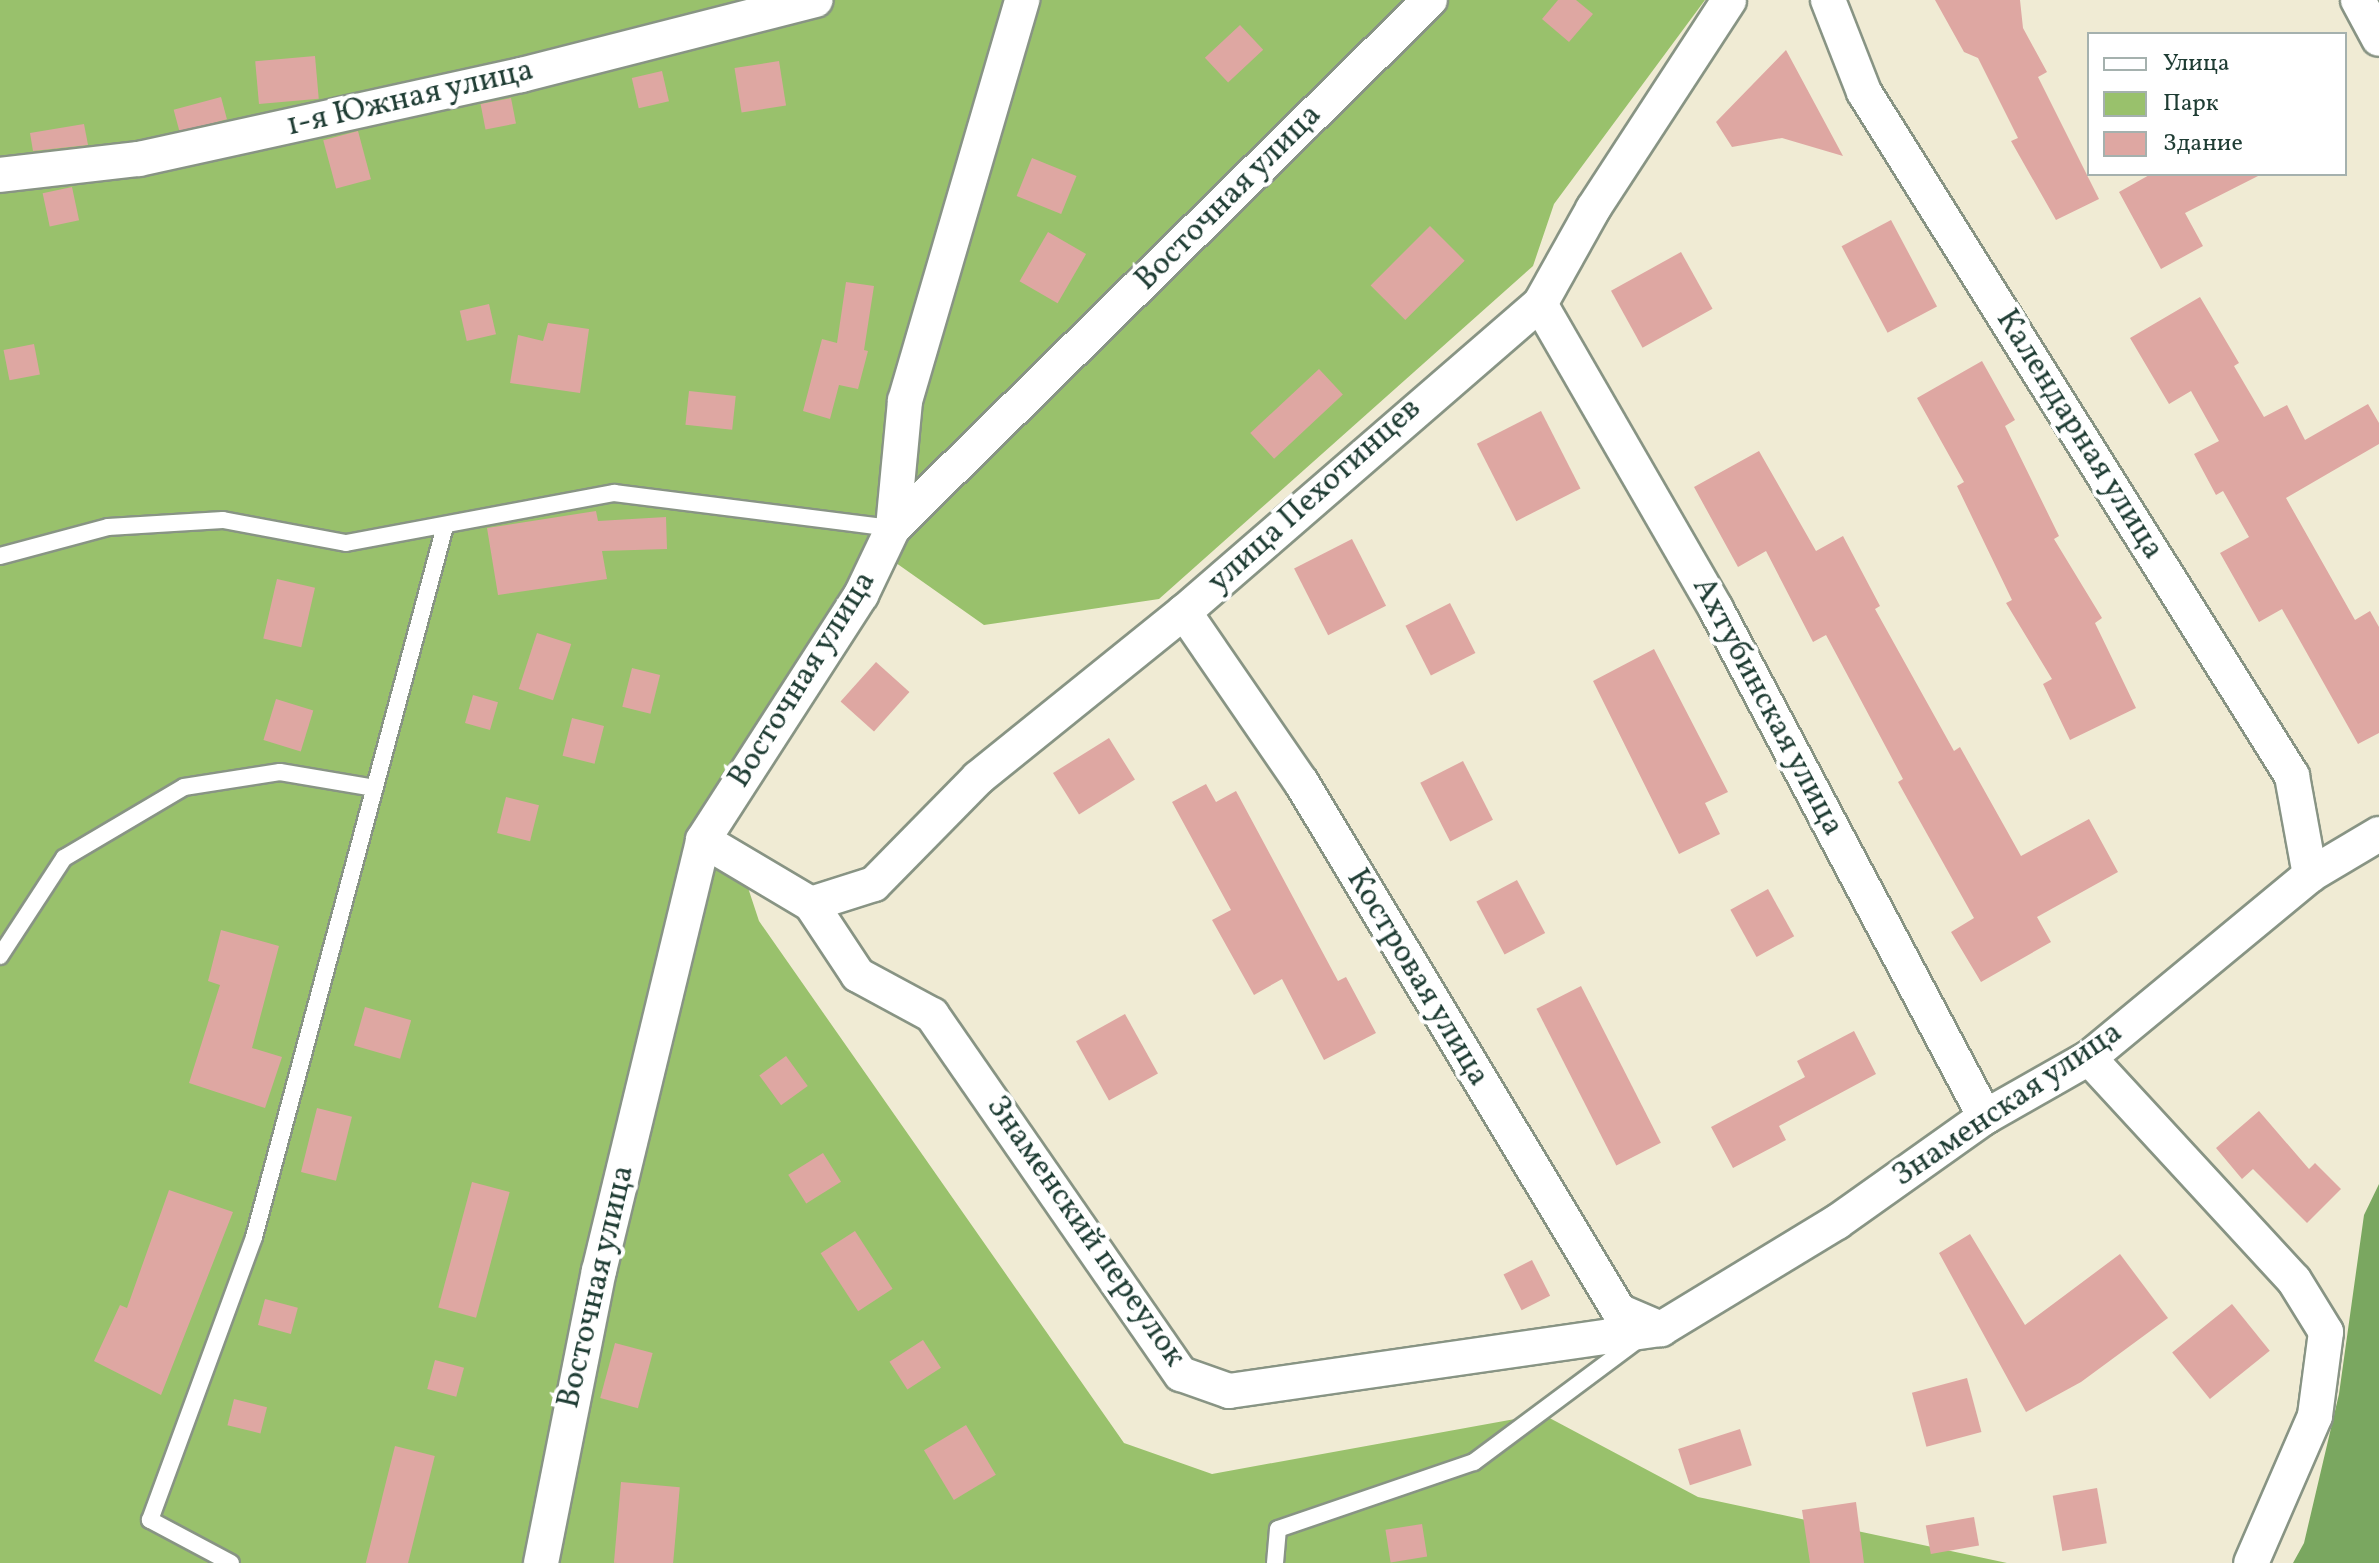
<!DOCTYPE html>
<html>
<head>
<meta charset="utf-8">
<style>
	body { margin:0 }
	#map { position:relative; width:2379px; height:1563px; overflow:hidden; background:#f0ebd4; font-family:Vollkorn,serif }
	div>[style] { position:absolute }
	.green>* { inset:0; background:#99c16c }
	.forest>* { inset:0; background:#7aa760 }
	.building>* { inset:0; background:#dea7a2; transform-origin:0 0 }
	.roads { filter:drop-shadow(2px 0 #889484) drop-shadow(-2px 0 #889484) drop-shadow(0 2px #889484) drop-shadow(0 -2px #889484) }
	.service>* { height:16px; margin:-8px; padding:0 8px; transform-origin:8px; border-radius:8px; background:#fff }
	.minor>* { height:34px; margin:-17px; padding:0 17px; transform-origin:17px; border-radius:17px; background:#fff }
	span { translate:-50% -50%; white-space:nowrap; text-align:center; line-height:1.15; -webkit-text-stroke:8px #fff; paint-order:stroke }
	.street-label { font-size:32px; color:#1f3d34 }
	.legend { position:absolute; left:2087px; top:32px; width:260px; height:144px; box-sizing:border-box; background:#fff; border:2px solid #a5b1ae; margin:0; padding:10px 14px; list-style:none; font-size:24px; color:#1f3d34 }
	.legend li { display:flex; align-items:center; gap:16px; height:40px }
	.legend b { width:40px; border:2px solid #a5b1ae }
</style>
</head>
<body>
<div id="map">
	<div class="green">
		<div style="clip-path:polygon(0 0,1705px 0,1554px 204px,1533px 266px,1159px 599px,984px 625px,872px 546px,722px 809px,759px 921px,1124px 1443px,1212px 1474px,1542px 1414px,1698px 1497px,2007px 1563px,0 1563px)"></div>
	</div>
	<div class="forest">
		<div style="clip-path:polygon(2379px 1184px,2379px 1563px,2293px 1563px,2304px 1543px,2339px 1394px,2364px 1215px)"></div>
	</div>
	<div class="building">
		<div style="clip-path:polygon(1558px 0,1576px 0,1593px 14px,1569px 42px,1542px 19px)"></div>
		<div style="clip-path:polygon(1935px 0,2020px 0,2023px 28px,2047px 72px,2038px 77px,2099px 199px,2056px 220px,2011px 141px,2018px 138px,1978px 58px,1964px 52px)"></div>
		<div style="left:1240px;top:25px;width:34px;height:48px;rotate:47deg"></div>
		<div style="clip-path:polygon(1786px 50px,1843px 156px,1782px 138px,1732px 147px,1716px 122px)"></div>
		<div style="left:315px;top:56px;width:43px;height:60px;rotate:85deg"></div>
		<div style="left:779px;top:61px;width:45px;height:45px;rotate:81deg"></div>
		<div style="left:662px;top:71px;width:31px;height:31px;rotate:77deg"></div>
		<div style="left:221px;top:97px;width:23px;height:49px;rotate:75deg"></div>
		<div style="left:511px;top:98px;width:26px;height:31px;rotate:79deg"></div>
		<div style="clip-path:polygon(84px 124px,88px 145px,33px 151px,30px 133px)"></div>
		<div style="left:358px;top:131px;width:50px;height:36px;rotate:75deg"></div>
		<div style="left:1032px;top:158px;width:48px;height:41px;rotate:22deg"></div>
		<div style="clip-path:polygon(2151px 174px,2262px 174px,2185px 213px,2203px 246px,2161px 269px,2119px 192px)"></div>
		<div style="left:72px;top:187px;width:34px;height:30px;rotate:78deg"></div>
		<div style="left:1891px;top:220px;width:98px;height:56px;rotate:62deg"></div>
		<div style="left:1430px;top:226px;width:49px;height:84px;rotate:45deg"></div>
		<div style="left:1048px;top:232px;width:44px;height:57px;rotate:30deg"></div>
		<div style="left:1681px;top:252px;width:65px;height:80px;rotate:61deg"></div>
		<div style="clip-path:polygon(846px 282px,874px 286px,864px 350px,868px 351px,858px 389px,839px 385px,830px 419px,803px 411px,822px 339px,837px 343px)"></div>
		<div style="clip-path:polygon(2200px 297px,2239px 363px,2234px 366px,2264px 417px,2287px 405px,2305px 440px,2368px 404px,2379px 423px,2379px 444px,2286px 498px,2355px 620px,2370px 611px,2379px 627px,2379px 733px,2358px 744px,2282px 609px,2259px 622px,2220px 553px,2249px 537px,2223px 491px,2216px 495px,2194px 454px,2219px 441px,2191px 391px,2169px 404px,2130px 338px)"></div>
		<div style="left:489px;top:304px;width:31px;height:30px;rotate:77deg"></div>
		<div style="clip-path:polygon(548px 323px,589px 329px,580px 393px,510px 383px,518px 335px,543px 341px)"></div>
		<div style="left:34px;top:344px;width:31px;height:31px;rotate:79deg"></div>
		<div style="clip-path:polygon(1982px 361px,2015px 420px,2005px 426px,2059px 536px,2054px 539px,2102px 618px,2095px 623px,2136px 708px,2070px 740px,2043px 684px,2052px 679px,2006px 603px,2012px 600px,1957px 486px,1964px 482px,1917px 398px)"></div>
		<div style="left:1319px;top:369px;width:35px;height:94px;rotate:47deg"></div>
		<div style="left:689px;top:391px;width:47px;height:34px;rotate:6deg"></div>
		<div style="left:1541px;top:411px;width:87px;height:72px;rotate:63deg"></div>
		<div style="clip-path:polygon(1759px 451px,1816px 551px,1843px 536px,1880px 606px,1875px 609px,1954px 751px,1960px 747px,2021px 856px,2089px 819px,2118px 872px,2037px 917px,2051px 942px,1981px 982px,1951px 932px,1974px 918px,1898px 782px,1903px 779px,1826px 635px,1813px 642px,1766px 551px,1738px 567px,1694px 487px)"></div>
		<div style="clip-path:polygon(596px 511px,598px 521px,666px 517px,667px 549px,602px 551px,607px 579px,498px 595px,487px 528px)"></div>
		<div style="left:1352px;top:539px;width:75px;height:65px;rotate:63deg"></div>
		<div style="left:277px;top:579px;width:39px;height:61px;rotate:13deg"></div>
		<div style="left:1450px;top:603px;width:56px;height:50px;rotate:63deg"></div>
		<div style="left:537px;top:633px;width:36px;height:59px;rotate:18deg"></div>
		<div style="clip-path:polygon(1654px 649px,1728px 792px,1705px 803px,1720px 834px,1679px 854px,1593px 681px)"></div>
		<div style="left:876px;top:662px;width:45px;height:53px;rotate:42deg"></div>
		<div style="left:632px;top:668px;width:29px;height:40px;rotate:14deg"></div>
		<div style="left:473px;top:695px;width:26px;height:29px;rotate:16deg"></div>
		<div style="left:276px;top:699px;width:39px;height:43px;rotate:17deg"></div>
		<div style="left:572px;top:718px;width:33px;height:39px;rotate:14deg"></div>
		<div style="left:1109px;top:738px;width:49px;height:66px;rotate:58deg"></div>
		<div style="left:1463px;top:761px;width:66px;height:48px;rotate:63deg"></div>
		<div style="clip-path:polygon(1206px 784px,1216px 802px,1236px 791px,1338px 981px,1346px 977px,1376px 1033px,1324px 1060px,1282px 979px,1254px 995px,1212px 920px,1231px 910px,1172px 802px)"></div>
		<div style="left:506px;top:797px;width:34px;height:37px;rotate:14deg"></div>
		<div style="left:1517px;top:880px;width:60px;height:46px;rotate:62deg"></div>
		<div style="left:1768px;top:889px;width:54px;height:43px;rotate:61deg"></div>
		<div style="clip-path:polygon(221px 930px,279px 946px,252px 1048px,282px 1057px,265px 1108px,189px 1083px,220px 985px,208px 981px)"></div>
		<div style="left:1581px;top:986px;width:176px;height:50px;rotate:63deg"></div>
		<div style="left:365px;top:1007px;width:48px;height:40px;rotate:16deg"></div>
		<div style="left:1125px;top:1014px;width:68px;height:56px;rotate:61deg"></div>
		<div style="clip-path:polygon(1854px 1031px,1876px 1074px,1779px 1126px,1786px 1140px,1733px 1168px,1711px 1127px,1805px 1077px,1797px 1061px)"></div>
		<div style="left:786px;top:1056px;width:37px;height:33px;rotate:54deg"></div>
		<div style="left:317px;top:1108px;width:36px;height:66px;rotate:14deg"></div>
		<div style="clip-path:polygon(2259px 1111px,2309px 1169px,2315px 1163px,2341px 1189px,2307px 1223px,2253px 1169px,2242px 1179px,2216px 1148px)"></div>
		<div style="left:823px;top:1153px;width:34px;height:41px;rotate:58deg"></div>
		<div style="left:472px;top:1182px;width:39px;height:130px;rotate:15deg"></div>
		<div style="clip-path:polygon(169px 1190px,233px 1212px,161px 1395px,94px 1361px,120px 1305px,127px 1308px)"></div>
		<div style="left:855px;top:1231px;width:69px;height:41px;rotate:57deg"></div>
		<div style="clip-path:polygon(1970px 1234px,2025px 1325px,2120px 1254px,2168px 1318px,2081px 1382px,2026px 1412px,1939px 1253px)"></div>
		<div style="left:1532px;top:1260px;width:40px;height:32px;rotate:63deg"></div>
		<div style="left:265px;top:1299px;width:34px;height:27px;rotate:15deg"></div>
		<div style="left:2232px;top:1304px;width:60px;height:77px;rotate:51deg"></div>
		<div style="left:923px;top:1340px;width:33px;height:40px;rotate:57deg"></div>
		<div style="left:615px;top:1343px;width:39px;height:57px;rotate:15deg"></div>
		<div style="left:435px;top:1360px;width:30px;height:30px;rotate:15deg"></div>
		<div style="left:1967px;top:1378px;width:56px;height:57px;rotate:75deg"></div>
		<div style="left:234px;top:1399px;width:34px;height:27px;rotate:14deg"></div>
		<div style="left:966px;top:1425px;width:58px;height:49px;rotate:59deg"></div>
		<div style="left:1740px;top:1429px;width:38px;height:65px;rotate:72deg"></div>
		<div style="left:395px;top:1446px;width:41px;height:121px;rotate:14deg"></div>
		<div style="left:621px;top:1482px;width:59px;height:81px;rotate:5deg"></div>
		<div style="left:2097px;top:1488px;width:56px;height:45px;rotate:80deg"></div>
		<div style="clip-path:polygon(1856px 1502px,1864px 1563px,1810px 1563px,1802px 1510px)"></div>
		<div style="left:1974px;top:1517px;width:29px;height:49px;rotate:80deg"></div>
		<div style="left:1422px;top:1524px;width:33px;height:37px;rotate:81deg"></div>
	</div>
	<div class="roads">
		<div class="service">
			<div style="left:0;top:556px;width:112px;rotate:-15deg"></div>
			<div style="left:108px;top:527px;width:115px;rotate:-3.5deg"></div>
			<div style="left:223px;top:520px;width:125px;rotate:10.6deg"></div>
			<div style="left:346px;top:543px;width:273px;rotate:-10.6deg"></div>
			<div style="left:614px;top:493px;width:281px;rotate:7.2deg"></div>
			<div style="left:0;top:956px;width:117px;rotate:-56.9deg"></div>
			<div style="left:64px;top:858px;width:139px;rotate:-30.6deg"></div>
			<div style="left:184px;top:787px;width:97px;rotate:-8.9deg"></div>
			<div style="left:280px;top:772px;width:96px;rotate:9.6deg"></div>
			<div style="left:231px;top:1563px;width:92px;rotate:-152deg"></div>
			<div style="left:150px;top:1520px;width:302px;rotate:-69.8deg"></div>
			<div style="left:254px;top:1237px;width:736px;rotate:-74.96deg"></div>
			<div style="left:1275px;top:1563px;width:34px;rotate:-85deg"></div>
			<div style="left:1278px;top:1529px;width:207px;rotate:-18.9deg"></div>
			<div style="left:1474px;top:1462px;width:206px;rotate:-36.7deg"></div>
		</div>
		<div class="minor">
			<div style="left:1828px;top:0;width:99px;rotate:68.6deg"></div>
			<div style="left:1864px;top:92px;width:807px;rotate:57.96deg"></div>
			<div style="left:2292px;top:776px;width:101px;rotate:79.7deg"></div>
			<div style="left:2358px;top:0;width:44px;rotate:61.7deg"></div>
			<div style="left:0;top:175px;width:140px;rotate:-6.6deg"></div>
			<div style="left:139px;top:159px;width:391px;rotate:-12.4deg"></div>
			<div style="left:521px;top:75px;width:304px;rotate:-14.3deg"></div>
			<div style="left:1540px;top:304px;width:352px;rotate:60deg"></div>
			<div style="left:1716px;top:609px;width:575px;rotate:62.1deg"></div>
			<div style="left:893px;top:528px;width:128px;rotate:-84.6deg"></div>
			<div style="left:905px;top:401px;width:418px;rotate:-73.7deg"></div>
			<div style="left:1184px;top:612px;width:206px;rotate:55.5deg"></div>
			<div style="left:1301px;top:782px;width:617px;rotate:58.99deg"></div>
			<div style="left:1619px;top:1311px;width:46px;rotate:23.2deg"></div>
			<div style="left:703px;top:840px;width:126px;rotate:30.7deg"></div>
			<div style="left:811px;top:904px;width:85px;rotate:56.5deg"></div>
			<div style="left:858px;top:975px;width:84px;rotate:28.4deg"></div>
			<div style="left:932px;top:1015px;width:437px;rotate:55.3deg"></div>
			<div style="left:1181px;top:1374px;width:51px;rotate:19.5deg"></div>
			<div style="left:1229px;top:1391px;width:436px;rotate:-8.2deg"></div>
			<div style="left:1661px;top:1329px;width:206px;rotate:-31.3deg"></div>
			<div style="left:1837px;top:1222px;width:181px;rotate:-35.4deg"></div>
			<div style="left:1985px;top:1117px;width:120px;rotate:-29.6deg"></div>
			<div style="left:2089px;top:1058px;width:287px;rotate:-39.6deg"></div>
			<div style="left:2310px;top:875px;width:80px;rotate:-30.7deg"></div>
			<div style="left:811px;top:904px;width:66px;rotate:-17.6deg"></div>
			<div style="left:874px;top:884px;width:148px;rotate:-45.5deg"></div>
			<div style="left:978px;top:778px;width:265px;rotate:-38.9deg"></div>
			<div style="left:1184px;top:612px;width:471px;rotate:-40.9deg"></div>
			<div style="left:1540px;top:304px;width:109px;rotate:-60.8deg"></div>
			<div style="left:1593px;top:209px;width:249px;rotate:-56.9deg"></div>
			<div style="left:2089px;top:1058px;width:302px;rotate:47.3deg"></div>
			<div style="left:2294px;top:1280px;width:61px;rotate:58.4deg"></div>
			<div style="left:2326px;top:1332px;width:85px;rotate:97.5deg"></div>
			<div style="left:2315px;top:1416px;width:160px;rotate:113.5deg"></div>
			<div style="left:541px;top:1563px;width:298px;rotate:-78.8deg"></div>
			<div style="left:599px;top:1271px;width:443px;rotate:-76.4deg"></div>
			<div style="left:703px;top:840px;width:292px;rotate:-57.2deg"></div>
			<div style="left:861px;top:595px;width:74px;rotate:-64.5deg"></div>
			<div style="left:893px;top:528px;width:753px;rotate:-44.52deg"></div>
		</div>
	</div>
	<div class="street-label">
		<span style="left:410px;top:99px;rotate:-13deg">1-я Южная улица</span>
		<span style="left:1229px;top:198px;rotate:-45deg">Восточная улица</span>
		<span style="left:2079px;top:435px;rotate:58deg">Календарная улица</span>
		<span style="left:1315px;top:496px;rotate:-42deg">улица Пехотинцев</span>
		<span style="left:803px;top:680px;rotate:-58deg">Восточная улица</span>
		<span style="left:1767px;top:707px;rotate:62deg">Ахтубинская улица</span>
		<span style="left:1417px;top:978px;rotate:59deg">Костровая улица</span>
		<span style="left:2008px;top:1105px;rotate:-34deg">Знаменская улица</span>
		<span style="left:1085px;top:1232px;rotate:55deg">Знаменский переулок</span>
		<span style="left:597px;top:1287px;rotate:-77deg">Восточная улица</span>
	</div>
	<ul class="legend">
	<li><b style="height:10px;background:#fff"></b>Улица</li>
	<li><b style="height:22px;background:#99c16c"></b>Парк</li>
	<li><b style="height:22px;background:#dea7a2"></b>Здание</li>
	</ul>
</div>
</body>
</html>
